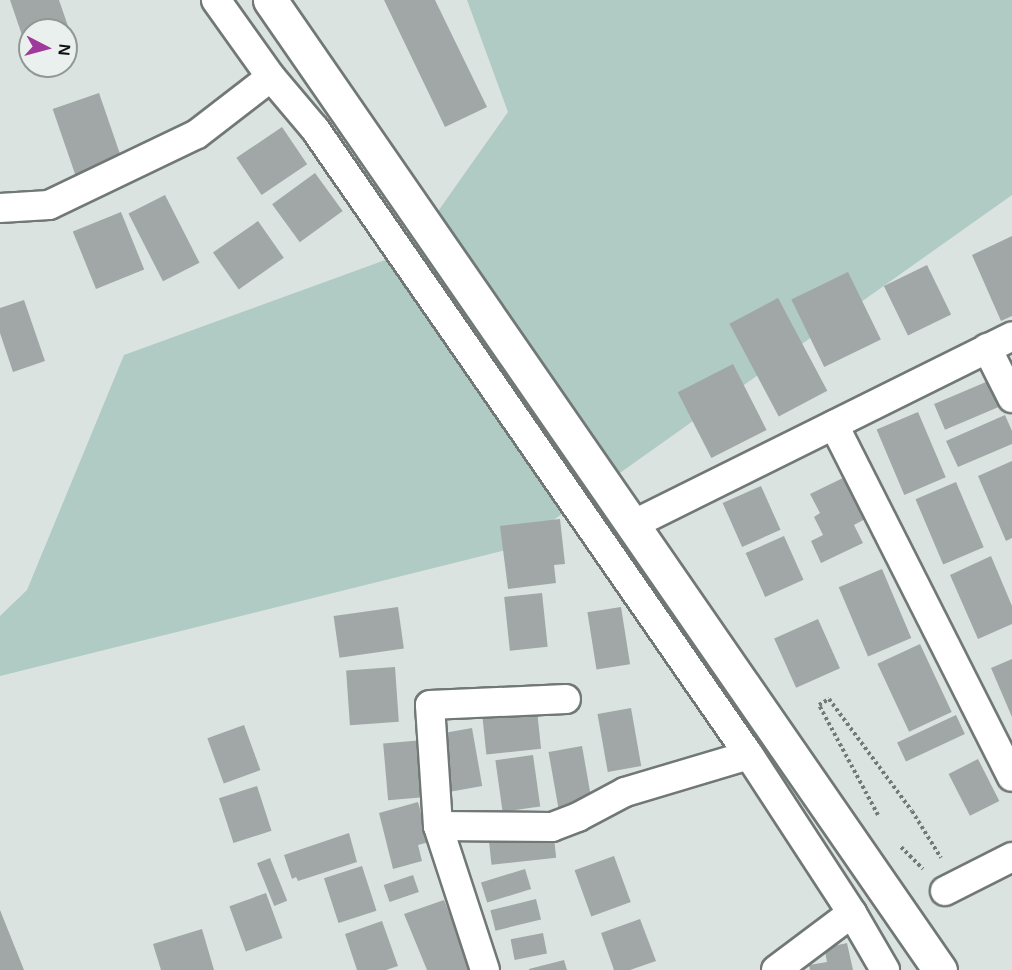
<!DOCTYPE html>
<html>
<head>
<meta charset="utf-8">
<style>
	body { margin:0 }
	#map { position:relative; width:1012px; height:970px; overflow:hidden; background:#dbe3e1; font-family:Helvetica,sans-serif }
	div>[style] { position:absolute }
	.green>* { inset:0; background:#b0cac4 }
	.building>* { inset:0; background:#a0a7a6; transform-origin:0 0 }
	.path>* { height:4px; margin-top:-2px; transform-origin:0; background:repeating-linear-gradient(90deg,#747978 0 3px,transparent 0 6px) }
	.roads { filter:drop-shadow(2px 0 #717876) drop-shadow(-2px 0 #717876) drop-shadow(0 2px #717876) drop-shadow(0 -2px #717876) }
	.minor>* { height:28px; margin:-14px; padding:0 14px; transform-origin:14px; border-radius:14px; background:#fff }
	.tertiary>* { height:33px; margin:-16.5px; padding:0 16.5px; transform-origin:16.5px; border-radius:16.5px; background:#fff }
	span { translate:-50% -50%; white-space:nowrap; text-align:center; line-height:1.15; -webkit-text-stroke:4.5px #e9f0ee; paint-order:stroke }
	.north { position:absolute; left:18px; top:18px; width:60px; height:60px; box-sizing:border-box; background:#e9f0ee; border:2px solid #919795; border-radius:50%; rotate:96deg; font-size:16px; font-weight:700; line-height:24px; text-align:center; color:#0e1110 }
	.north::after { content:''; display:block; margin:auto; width:21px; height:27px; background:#a1399c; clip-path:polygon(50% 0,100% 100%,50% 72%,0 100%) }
</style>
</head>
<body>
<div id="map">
	<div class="green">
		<div style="clip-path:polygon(467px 0,1012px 0,1012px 195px,514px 548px,0 676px,0 616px,27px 590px,124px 355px,410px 251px,508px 112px)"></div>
	</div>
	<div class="building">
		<div style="clip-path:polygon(10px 0,59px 0,69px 29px,30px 30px,30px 42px,25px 44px)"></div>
		<div style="clip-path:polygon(384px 0,435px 0,487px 107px,445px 127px)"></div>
		<div style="left:99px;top:93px;width:74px;height:49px;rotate:71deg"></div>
		<div style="left:282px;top:127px;width:45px;height:55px;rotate:56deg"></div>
		<div style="left:315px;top:173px;width:47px;height:53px;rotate:54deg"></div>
		<div style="left:165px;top:195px;width:76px;height:41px;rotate:63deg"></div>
		<div style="left:121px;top:212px;width:62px;height:52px;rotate:68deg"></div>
		<div style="left:258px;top:221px;width:45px;height:55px;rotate:55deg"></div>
		<div style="clip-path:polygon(1012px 236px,1012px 316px,1001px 321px,972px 255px)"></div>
		<div style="left:927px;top:265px;width:55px;height:48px;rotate:64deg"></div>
		<div style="left:848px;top:272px;width:75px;height:63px;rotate:64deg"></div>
		<div style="left:778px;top:298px;width:105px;height:55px;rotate:62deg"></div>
		<div style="clip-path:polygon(24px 300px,45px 361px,13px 372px,0 333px,0 308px)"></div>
		<div style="left:733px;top:364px;width:74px;height:62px;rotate:63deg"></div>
		<div style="left:993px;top:379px;width:28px;height:64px;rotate:67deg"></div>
		<div style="left:918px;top:412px;width:71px;height:45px;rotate:67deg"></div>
		<div style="clip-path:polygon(1005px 415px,1012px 431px,1012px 444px,958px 467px,946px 441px)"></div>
		<div style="clip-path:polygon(1012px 461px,1012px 538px,1006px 541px,978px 476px)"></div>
		<div style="clip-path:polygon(845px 477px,865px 519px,854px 525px,863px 543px,821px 563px,811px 541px,823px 535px,814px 517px,820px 513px,810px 494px)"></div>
		<div style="left:956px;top:482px;width:71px;height:44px;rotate:67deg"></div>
		<div style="left:761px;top:486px;width:48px;height:42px;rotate:66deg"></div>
		<div style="clip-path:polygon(560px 519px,565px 564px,554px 565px,556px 583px,508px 589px,500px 526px)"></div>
		<div style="left:784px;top:536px;width:48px;height:42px;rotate:66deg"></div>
		<div style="clip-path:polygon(991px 556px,1012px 606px,1012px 624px,978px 639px,950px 575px)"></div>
		<div style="left:882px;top:569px;width:75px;height:47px;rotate:67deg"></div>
		<div style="left:542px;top:593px;width:54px;height:38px;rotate:84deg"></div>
		<div style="left:398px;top:607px;width:42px;height:65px;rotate:82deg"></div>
		<div style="left:621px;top:607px;width:58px;height:34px;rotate:81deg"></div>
		<div style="left:818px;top:619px;width:54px;height:48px;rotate:66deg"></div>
		<div style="left:920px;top:644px;width:75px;height:47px;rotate:65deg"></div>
		<div style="clip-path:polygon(1012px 659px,1012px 717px,991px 668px)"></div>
		<div style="left:395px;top:667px;width:55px;height:49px;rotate:86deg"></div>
		<div style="left:631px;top:708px;width:59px;height:34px;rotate:80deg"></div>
		<div style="left:537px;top:710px;width:39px;height:55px;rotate:84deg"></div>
		<div style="left:956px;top:715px;width:21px;height:65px;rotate:65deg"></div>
		<div style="left:244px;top:725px;width:48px;height:39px;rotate:70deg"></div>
		<div style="left:472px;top:728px;width:59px;height:34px;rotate:80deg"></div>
		<div style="left:424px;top:740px;width:57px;height:41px;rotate:85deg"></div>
		<div style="left:582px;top:746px;width:59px;height:34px;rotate:80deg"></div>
		<div style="left:533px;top:755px;width:52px;height:38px;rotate:82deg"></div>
		<div style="left:978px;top:759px;width:47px;height:33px;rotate:63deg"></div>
		<div style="left:257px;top:786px;width:47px;height:40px;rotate:72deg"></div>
		<div style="clip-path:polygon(418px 802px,429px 842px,418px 845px,422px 861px,393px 869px,379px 813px)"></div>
		<div style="left:553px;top:828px;width:30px;height:65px;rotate:84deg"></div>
		<div style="clip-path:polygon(349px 833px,357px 862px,298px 881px,296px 877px,292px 879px,284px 855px)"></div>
		<div style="left:614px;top:856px;width:49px;height:42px;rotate:70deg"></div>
		<div style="left:270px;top:858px;width:46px;height:14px;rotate:68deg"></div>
		<div style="left:362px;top:866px;width:47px;height:40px;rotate:72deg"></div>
		<div style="left:525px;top:869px;width:21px;height:46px;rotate:73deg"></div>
		<div style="left:413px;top:875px;width:18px;height:31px;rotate:71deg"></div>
		<div style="left:266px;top:893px;width:48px;height:39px;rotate:70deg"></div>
		<div style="left:536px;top:899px;width:21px;height:47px;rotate:76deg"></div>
		<div style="clip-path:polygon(444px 900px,472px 970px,427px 970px,404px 914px)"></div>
		<div style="clip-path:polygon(0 910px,24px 970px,0 970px)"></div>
		<div style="clip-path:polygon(640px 919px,656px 961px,630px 970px,614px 970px,601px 933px)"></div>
		<div style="clip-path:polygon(382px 921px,398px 966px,386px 970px,357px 970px,345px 934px)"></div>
		<div style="clip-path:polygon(202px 929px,214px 970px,161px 970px,153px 944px)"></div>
		<div style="left:543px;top:933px;width:21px;height:33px;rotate:79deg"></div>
		<div style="clip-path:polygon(847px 943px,853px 970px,810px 970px,809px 965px,827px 962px,825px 951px,829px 950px,829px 947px)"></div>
		<div style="clip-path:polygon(564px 960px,567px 970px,529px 970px,529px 969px)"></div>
	</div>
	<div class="path">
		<div style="left:878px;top:815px;width:125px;rotate:-118.2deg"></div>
		<div style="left:819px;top:705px;width:12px;rotate:-31deg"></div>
		<div style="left:829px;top:699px;width:139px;rotate:53.5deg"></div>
		<div style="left:912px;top:811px;width:55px;rotate:58.3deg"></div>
		<div style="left:901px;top:847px;width:31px;rotate:45deg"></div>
	</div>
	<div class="roads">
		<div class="minor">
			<div style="left:216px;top:0;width:95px;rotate:54.5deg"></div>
			<div style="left:271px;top:77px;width:68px;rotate:49.8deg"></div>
			<div style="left:315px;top:129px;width:762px;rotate:55.27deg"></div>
			<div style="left:749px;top:755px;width:189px;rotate:56.9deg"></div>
			<div style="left:852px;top:913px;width:66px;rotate:59.9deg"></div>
			<div style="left:0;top:208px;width:49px;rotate:-3.5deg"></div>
			<div style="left:49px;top:205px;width:164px;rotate:-25.6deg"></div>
			<div style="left:197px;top:134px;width:93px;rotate:-37.6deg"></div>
			<div style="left:987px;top:348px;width:56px;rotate:63.4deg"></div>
			<div style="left:834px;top:425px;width:394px;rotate:63.2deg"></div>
			<div style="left:632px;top:525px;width:424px;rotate:-26.4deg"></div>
			<div style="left:438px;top:826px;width:114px;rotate:0.5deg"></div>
			<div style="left:552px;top:827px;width:28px;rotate:-21deg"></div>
			<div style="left:578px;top:817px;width:53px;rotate:-28deg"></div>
			<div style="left:625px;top:792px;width:129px;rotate:-16.6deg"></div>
			<div style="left:945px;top:891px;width:75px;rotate:-26.9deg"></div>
			<div style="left:485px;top:970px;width:151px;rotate:-108.1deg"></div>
			<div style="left:438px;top:826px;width:121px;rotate:-93.8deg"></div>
			<div style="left:430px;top:705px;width:136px;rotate:-2.5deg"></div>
			<div style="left:776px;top:970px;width:95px;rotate:-36.9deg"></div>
		</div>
		<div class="tertiary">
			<div style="left:270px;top:0;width:1179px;rotate:55.37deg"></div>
		</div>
	</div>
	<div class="north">N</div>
</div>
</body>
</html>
